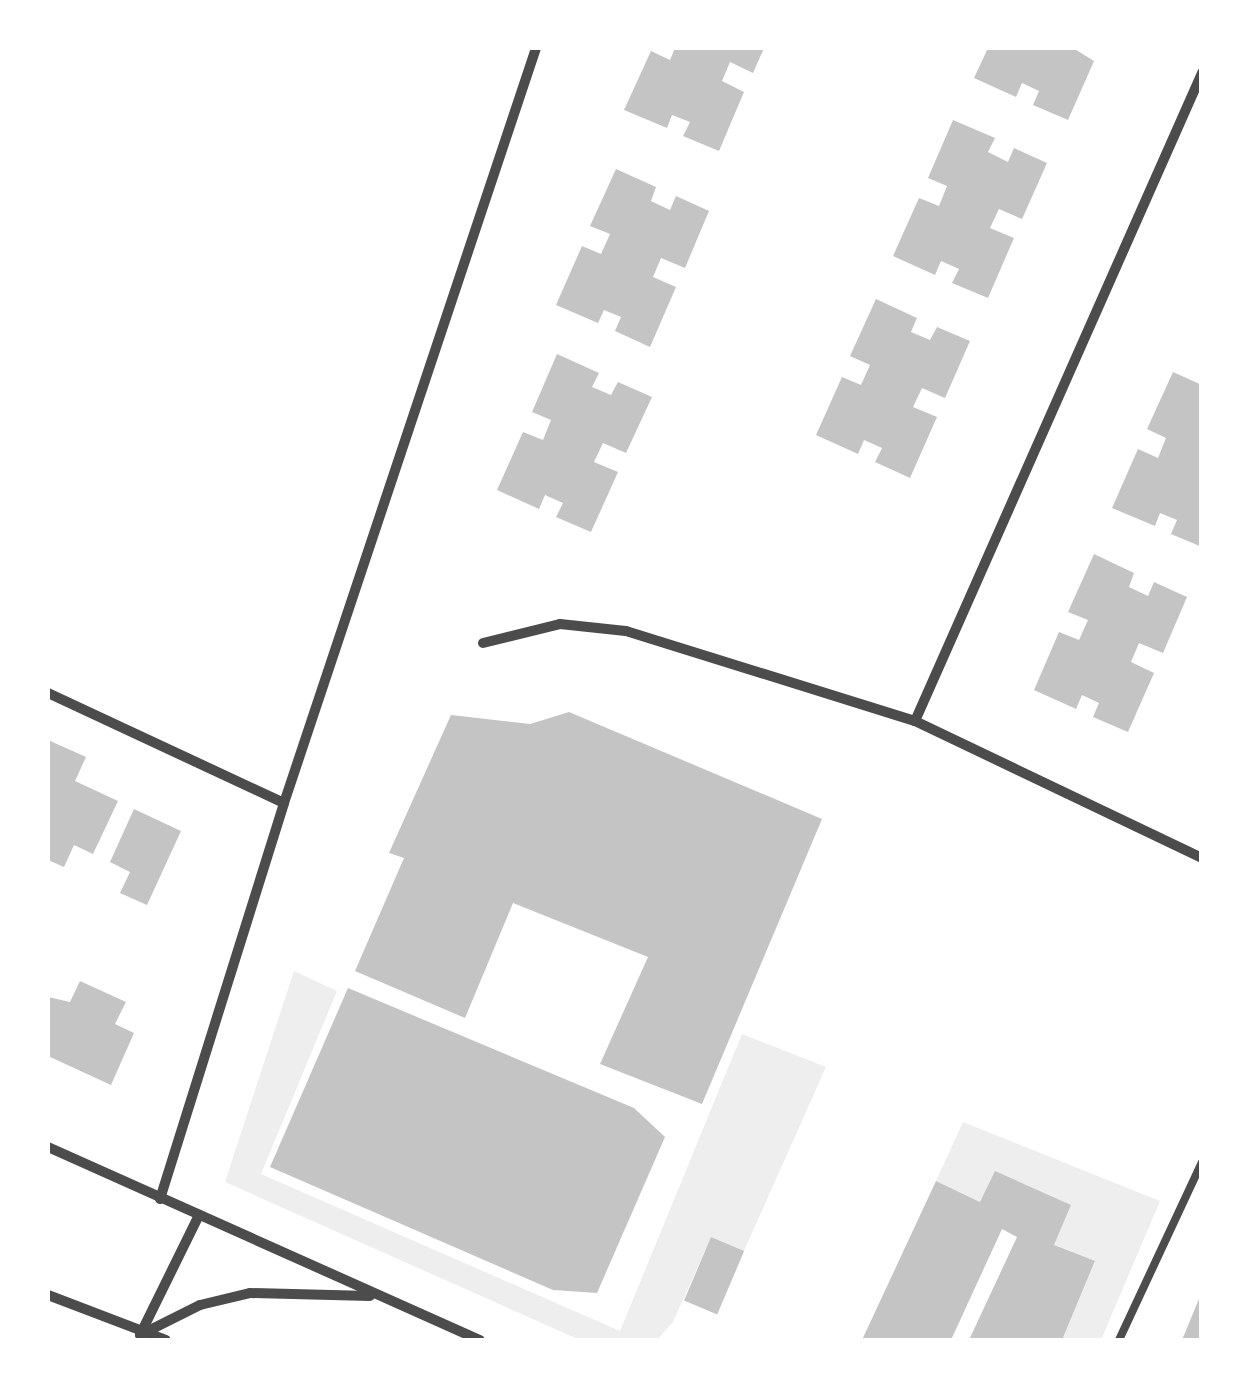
<!DOCTYPE html>
<html>
<head>
<meta charset="utf-8">
<style>
	body { margin:0 }
	#map { position:relative; width:1249px; height:1388px; overflow:hidden; background:#fff; font-family:"Source Sans 3",sans-serif }
	div>[style] { position:absolute }
	.green>* { inset:0; background:#eee }
	.building>* { inset:0; background:#c4c4c4; transform-origin:0 0 }
	.service>* { height:8px; margin:-4px; padding:0 4px; transform-origin:4px; border-radius:4px; background:#4c4c4c }
	.minor>* { height:10px; margin:-5px; padding:0 5px; transform-origin:5px; border-radius:5px; background:#4c4c4c }
	span { translate:-50% -50%; white-space:nowrap; text-align:center; line-height:1.15; -webkit-text-stroke:9px #fff; paint-order:stroke }
	.frame { position:absolute; inset:0; border:50px solid #fff; pointer-events:none }
</style>
</head>
<body>
<div id="map">
	<div class="green">
		<div style="clip-path:polygon(294px 971px,337px 991px,261px 1174px,620px 1331px,742px 1034px,826px 1067px,744px 1251px,711px 1237px,673px 1322px,657px 1340px,580px 1340px,225px 1182px)"></div>
		<div style="clip-path:polygon(963px 1122px,1160px 1201px,1101px 1340px,1062px 1340px,1095px 1262px,1054px 1245px,1071px 1205px,980px 1202px,936px 1181px)"></div>
	</div>
	<div class="building">
		<div style="clip-path:polygon(675px 48px,764px 48px,753px 73px,730px 62px,722px 81px,744px 92px,719px 151px,683px 136px,690px 122px,672px 115px,667px 128px,624px 110px,651px 51px,670px 60px)"></div>
		<div style="clip-path:polygon(988px 48px,1073px 48px,1094px 61px,1068px 120px,1033px 105px,1039px 91px,1022px 83px,1016px 97px,974px 78px)"></div>
		<div style="clip-path:polygon(953px 120px,995px 138px,988px 152px,1008px 162px,1014px 148px,1047px 163px,1022px 219px,999px 209px,990px 228px,1014px 238px,988px 298px,952px 283px,959px 269px,941px 261px,935px 275px,893px 256px,919px 198px,939px 206px,947px 186px,928px 178px)"></div>
		<div style="clip-path:polygon(616px 169px,656px 187px,651px 201px,670px 210px,676px 196px,709px 211px,685px 268px,661px 258px,653px 277px,676px 287px,650px 347px,615px 331px,621px 317px,604px 310px,598px 323px,556px 305px,582px 246px,601px 254px,610px 234px,590px 226px)"></div>
		<div style="clip-path:polygon(876px 299px,917px 318px,911px 332px,930px 340px,937px 327px,970px 341px,945px 398px,922px 388px,913px 407px,937px 417px,910px 478px,875px 462px,882px 448px,864px 440px,858px 454px,816px 435px,842px 377px,861px 385px,870px 365px,850px 356px)"></div>
		<div style="clip-path:polygon(557px 354px,599px 373px,592px 387px,611px 395px,618px 382px,652px 397px,626px 453px,603px 443px,594px 462px,618px 472px,591px 532px,556px 517px,563px 503px,545px 495px,539px 509px,497px 490px,523px 432px,543px 440px,551px 420px,532px 412px)"></div>
		<div style="clip-path:polygon(1173px 372px,1202px 385px,1202px 547px,1171px 534px,1177px 520px,1160px 513px,1155px 526px,1112px 508px,1138px 449px,1158px 458px,1166px 438px,1147px 429px)"></div>
		<div style="clip-path:polygon(1094px 554px,1134px 573px,1129px 587px,1148px 596px,1154px 582px,1187px 597px,1163px 653px,1139px 643px,1131px 662px,1154px 673px,1128px 732px,1093px 717px,1099px 703px,1082px 695px,1076px 709px,1034px 690px,1059px 632px,1079px 640px,1088px 620px,1068px 612px)"></div>
		<div style="clip-path:polygon(569px 712px,822px 819px,702px 1104px,600px 1064px,648px 957px,513px 903px,465px 1018px,355px 971px,404px 858px,389px 853px,451px 715px,530px 724px)"></div>
		<div style="clip-path:polygon(48px 740px,86px 757px,75px 781px,118px 801px,93px 854px,74px 845px,64px 867px,48px 860px)"></div>
		<div style="clip-path:polygon(134px 809px,181px 831px,147px 905px,120px 893px,130px 872px,110px 862px)"></div>
		<div style="clip-path:polygon(80px 981px,126px 1002px,115px 1024px,134px 1033px,111px 1085px,48px 1056px,48px 997px,70px 1002px)"></div>
		<div style="clip-path:polygon(348px 988px,634px 1108px,665px 1137px,597px 1293px,553px 1290px,270px 1167px)"></div>
		<div style="clip-path:polygon(995px 1171px,1071px 1205px,1054px 1245px,1095px 1261px,1062px 1340px,969px 1340px,1017px 1237px,1002px 1229px,951px 1340px,862px 1340px,936px 1181px,980px 1202px)"></div>
		<div style="left:711px;top:1237px;width:36px;height:69px;rotate:23deg"></div>
		<div style="clip-path:polygon(1201px 1294px,1202px 1340px,1182px 1340px)"></div>
	</div>
	<div class="service">
		<div style="left:1119px;top:1340px;width:196px;rotate:-65deg"></div>
	</div>
	<div class="minor">
		<div style="left:483px;top:643px;width:79px;rotate:-13.9deg"></div>
		<div style="left:560px;top:624px;width:66px;rotate:6.1deg"></div>
		<div style="left:626px;top:631px;width:303px;rotate:17.3deg"></div>
		<div style="left:915px;top:721px;width:318px;rotate:25.5deg"></div>
		<div style="left:48px;top:693px;width:260px;rotate:25deg"></div>
		<div style="left:915px;top:721px;width:709px;rotate:-66.11deg"></div>
		<div style="left:48px;top:1147px;width:473px;rotate:24.1deg"></div>
		<div style="left:160px;top:1199px;width:415px;rotate:-72.6deg"></div>
		<div style="left:284px;top:803px;width:796px;rotate:-71.54deg"></div>
		<div style="left:48px;top:1295px;width:126px;rotate:20.9deg"></div>
		<div style="left:140px;top:1335px;width:67px;rotate:-26.6deg"></div>
		<div style="left:200px;top:1305px;width:51px;rotate:-13.5deg"></div>
		<div style="left:250px;top:1293px;width:120px;rotate:1.4deg"></div>
		<div style="left:140px;top:1335px;width:134px;rotate:-63.8deg"></div>
	</div>
	<div class="frame"></div>
</div>
</body>
</html>
